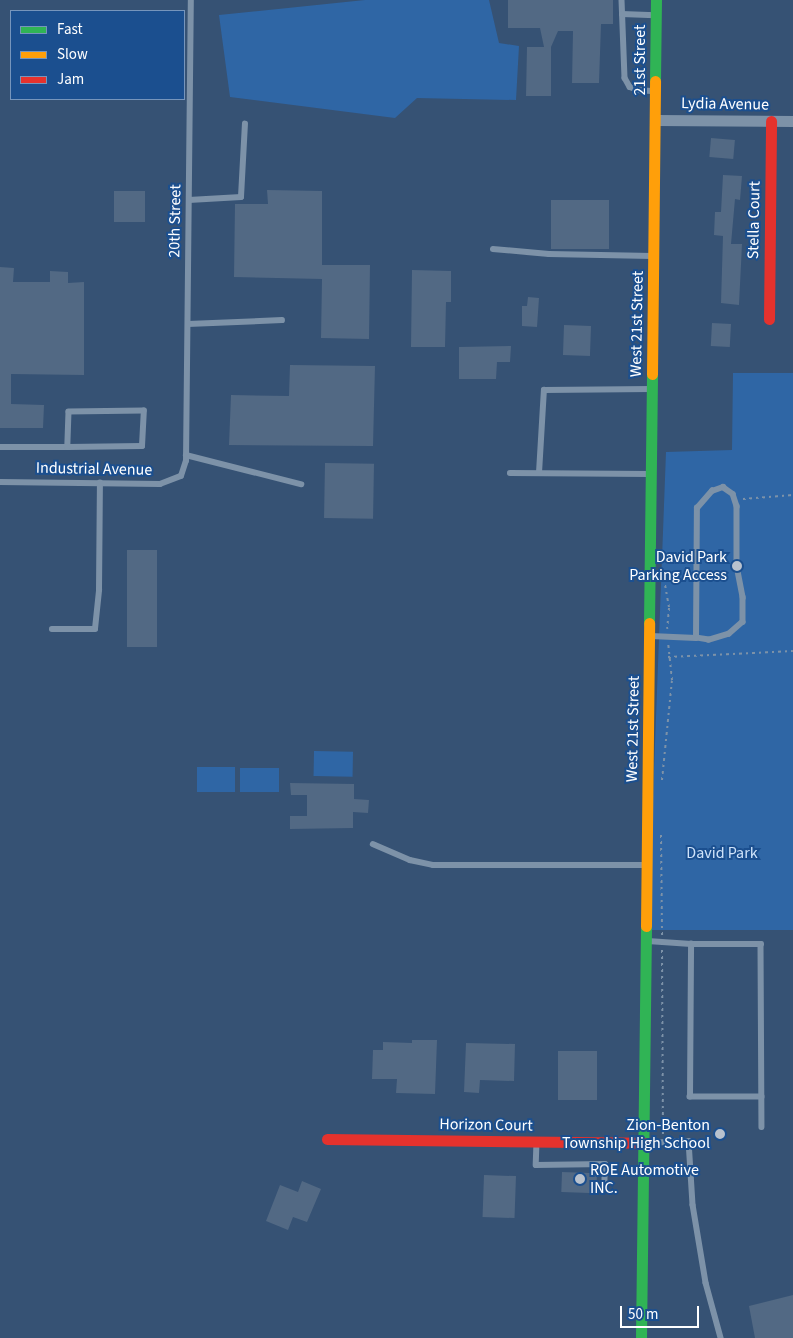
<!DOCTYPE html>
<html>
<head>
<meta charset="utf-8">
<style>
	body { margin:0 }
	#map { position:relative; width:793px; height:1338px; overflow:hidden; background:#365274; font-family:"Source Sans 3",sans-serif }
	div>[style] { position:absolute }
	.green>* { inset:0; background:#2f66a5; transform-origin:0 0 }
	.building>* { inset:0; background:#526984; transform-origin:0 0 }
	.path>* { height:2px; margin-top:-1px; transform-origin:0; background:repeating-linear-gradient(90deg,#7d92a8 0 2.5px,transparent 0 6.5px) }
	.lane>* { height:5.5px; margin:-2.75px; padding:0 2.75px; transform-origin:2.75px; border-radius:2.75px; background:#7d92a8 }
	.street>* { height:11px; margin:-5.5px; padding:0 5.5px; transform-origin:5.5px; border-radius:5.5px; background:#7d92a8 }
	.fast>* { height:11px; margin:-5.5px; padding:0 5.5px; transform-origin:5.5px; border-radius:5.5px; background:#30b455 }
	.slow>* { height:11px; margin:-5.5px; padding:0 5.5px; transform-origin:5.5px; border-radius:5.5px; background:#ff9f0a }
	.jam>* { height:11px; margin:-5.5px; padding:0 5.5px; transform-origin:5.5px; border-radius:5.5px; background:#e5322d }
	.dots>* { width:14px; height:14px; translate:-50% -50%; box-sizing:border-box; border:2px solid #1b4f8f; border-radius:50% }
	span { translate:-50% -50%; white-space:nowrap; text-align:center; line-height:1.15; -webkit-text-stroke:4px #1b4f8f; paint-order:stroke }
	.street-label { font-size:16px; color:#fff }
	.poi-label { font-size:16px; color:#fff }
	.right { translate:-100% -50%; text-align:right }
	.left { translate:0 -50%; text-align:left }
	.park-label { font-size:16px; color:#cfe3fa }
	.legend { position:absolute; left:10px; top:10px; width:175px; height:90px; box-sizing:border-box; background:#1b4f8f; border:1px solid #7695bc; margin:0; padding:6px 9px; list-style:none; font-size:15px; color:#fff }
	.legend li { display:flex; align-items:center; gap:10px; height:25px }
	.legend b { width:25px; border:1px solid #7695bc }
	.scale { position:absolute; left:620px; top:1306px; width:79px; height:22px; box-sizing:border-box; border:2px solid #fff; border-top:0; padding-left:6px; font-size:15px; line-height:18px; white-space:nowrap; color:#fff; -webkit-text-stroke:4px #1b4f8f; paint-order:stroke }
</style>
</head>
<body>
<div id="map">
	<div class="green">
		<div style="clip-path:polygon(365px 0,489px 0,499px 43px,519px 46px,516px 100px,417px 98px,395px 118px,230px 97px,219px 15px)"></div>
		<div style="clip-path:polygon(733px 373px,793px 373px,793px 930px,648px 930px,666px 452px,732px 450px)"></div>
		<div style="left:314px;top:751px;width:39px;height:25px;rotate:1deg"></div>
		<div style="left:197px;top:767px;width:38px;height:25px"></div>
		<div style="left:240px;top:768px;width:39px;height:24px"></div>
	</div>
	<div class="building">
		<div style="clip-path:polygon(508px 0,613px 0,613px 24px,601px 24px,599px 83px,572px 83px,573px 31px,558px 31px,551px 47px,551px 96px,526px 96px,527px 47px,544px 47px,540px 28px,508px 28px)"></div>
		<div style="left:711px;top:138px;width:24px;height:19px;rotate:5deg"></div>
		<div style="clip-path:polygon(723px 175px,742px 176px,740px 200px,735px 199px,731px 244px,742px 244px,739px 305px,721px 303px,723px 236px,714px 235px,715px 212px,721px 212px)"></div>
		<div style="clip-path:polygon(267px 190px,322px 191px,322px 265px,370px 265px,369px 339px,321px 338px,322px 279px,234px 277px,235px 204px,268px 204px)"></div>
		<div style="left:114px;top:191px;width:31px;height:31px"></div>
		<div style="left:551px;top:200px;width:58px;height:49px"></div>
		<div style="clip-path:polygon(0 267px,14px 268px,13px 282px,50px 282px,50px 271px,68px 272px,68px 283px,84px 282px,84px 375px,11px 374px,11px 404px,44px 405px,43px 428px,0 428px)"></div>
		<div style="clip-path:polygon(412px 270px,451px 271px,451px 302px,446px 302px,445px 347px,411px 347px)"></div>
		<div style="clip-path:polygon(528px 297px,539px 298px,537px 327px,522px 326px,522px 306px,527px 306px)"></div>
		<div style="left:712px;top:323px;width:19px;height:23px;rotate:3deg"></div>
		<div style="left:591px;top:326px;width:30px;height:27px;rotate:92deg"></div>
		<div style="clip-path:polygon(511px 346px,510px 362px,497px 362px,496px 379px,459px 379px,459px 347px)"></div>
		<div style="clip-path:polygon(290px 365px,375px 366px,373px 446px,229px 445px,231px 395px,289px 396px)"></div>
		<div style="left:325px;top:463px;width:49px;height:55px;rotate:1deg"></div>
		<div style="left:127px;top:550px;width:30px;height:97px"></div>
		<div style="clip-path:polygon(290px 783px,354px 784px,354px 799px,369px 800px,368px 813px,353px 812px,353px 828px,290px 829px,290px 816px,307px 816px,307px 795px,291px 795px)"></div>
		<div style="clip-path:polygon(412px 1040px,437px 1040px,435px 1094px,396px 1093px,397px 1079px,372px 1079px,373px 1050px,383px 1050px,383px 1042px,412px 1043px)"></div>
		<div style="clip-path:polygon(466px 1043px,515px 1044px,514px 1081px,480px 1080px,479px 1093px,464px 1092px)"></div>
		<div style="left:558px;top:1051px;width:39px;height:49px"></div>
		<div style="left:562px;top:1172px;width:35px;height:20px;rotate:2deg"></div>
		<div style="left:484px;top:1175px;width:32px;height:42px;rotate:2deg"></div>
		<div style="clip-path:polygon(302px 1181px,321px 1189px,307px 1222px,293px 1217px,288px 1230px,266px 1221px,280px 1185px,298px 1192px)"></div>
		<div style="clip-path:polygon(793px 1295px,793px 1338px,755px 1338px,749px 1306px)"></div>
	</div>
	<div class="path">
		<div style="left:743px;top:499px;width:50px;rotate:-4.6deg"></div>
		<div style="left:664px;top:579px;width:29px;rotate:80deg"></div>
		<div style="left:669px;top:608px;width:21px;rotate:95deg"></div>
		<div style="left:668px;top:657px;width:125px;rotate:-2.7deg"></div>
		<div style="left:662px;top:780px;width:100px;rotate:-84.3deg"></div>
		<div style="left:672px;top:680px;width:36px;rotate:-96deg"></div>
		<div style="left:661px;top:835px;width:100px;rotate:89.4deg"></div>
		<div style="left:662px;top:950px;width:185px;rotate:89.7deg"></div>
	</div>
	<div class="lane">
		<div style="left:622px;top:0;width:78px;rotate:87.8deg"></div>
		<div style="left:625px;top:78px;width:10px;rotate:61deg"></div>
		<div style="left:630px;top:87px;width:9px;rotate:21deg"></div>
		<div style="left:638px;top:90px;width:16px;rotate:4deg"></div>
		<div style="left:622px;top:14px;width:33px;rotate:2deg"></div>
		<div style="left:189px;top:200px;width:52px;rotate:-3.3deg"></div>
		<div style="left:241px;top:197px;width:73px;rotate:-86.9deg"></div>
		<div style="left:493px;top:249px;width:56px;rotate:5.1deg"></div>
		<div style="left:549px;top:254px;width:103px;rotate:1.1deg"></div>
		<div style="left:188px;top:324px;width:94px;rotate:-2.4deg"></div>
		<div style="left:0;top:447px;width:68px"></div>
		<div style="left:68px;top:447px;width:74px;rotate:-0.8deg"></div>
		<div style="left:142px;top:446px;width:35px;rotate:-87deg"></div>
		<div style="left:144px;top:411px;width:75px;rotate:179.2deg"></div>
		<div style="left:69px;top:412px;width:35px;rotate:92deg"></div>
		<div style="left:186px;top:455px;width:119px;rotate:14.2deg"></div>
		<div style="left:510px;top:473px;width:140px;rotate:0.4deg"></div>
		<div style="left:539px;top:473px;width:83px;rotate:-86.6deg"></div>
		<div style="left:544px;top:390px;width:107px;rotate:-0.5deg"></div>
		<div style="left:0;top:482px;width:160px;rotate:0.7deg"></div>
		<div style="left:160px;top:484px;width:22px;rotate:-21deg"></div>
		<div style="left:181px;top:476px;width:16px;rotate:-72deg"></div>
		<div style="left:186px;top:461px;width:461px;rotate:-89.4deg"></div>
		<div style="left:52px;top:629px;width:43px"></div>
		<div style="left:95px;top:629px;width:39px;rotate:-84deg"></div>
		<div style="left:99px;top:590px;width:107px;rotate:-89.5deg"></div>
		<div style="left:651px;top:636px;width:45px;rotate:2.5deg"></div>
		<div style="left:696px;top:638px;width:130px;rotate:-89.6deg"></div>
		<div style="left:697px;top:508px;width:23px;rotate:-49deg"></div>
		<div style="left:712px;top:491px;width:12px;rotate:-20deg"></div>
		<div style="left:723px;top:487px;width:12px;rotate:35deg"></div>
		<div style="left:733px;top:494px;width:13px;rotate:72deg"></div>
		<div style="left:737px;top:506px;width:60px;rotate:90deg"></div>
		<div style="left:737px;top:566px;width:32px;rotate:79deg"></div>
		<div style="left:743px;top:597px;width:25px;rotate:90deg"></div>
		<div style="left:743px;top:622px;width:18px;rotate:139deg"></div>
		<div style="left:729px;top:634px;width:21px;rotate:163deg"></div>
		<div style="left:709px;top:640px;width:13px;rotate:-171deg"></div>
		<div style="left:373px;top:844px;width:40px;rotate:23.4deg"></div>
		<div style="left:410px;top:860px;width:24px;rotate:12deg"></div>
		<div style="left:433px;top:865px;width:212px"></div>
		<div style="left:648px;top:941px;width:43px;rotate:4deg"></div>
		<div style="left:762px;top:1097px;width:72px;rotate:180deg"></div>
		<div style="left:690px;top:1097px;width:153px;rotate:-89.6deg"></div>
		<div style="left:691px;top:944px;width:70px"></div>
		<div style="left:761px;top:944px;width:183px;rotate:89.7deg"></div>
		<div style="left:537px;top:1142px;width:23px;rotate:92deg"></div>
		<div style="left:536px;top:1165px;width:69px;rotate:-0.8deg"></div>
		<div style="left:605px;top:1164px;width:20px;rotate:90deg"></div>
		<div style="left:646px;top:1143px;width:43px;rotate:-2.7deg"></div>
		<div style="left:689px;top:1141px;width:64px;rotate:86.4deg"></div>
		<div style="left:693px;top:1205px;width:79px;rotate:80.5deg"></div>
		<div style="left:706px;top:1283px;width:57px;rotate:74.7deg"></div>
	</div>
	<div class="street">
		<div style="left:656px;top:120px;width:137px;rotate:0.4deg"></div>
	</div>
	<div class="fast">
		<div style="left:655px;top:81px;width:81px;rotate:-89.3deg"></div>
		<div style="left:649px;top:623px;width:249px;rotate:-89.3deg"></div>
		<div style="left:641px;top:1338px;width:412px;rotate:-89.3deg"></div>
	</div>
	<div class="slow">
		<div style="left:652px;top:374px;width:293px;rotate:-89.4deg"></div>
		<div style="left:646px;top:926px;width:303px;rotate:-89.4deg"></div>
	</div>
	<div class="jam">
		<div style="left:769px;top:319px;width:198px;rotate:-89.4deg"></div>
		<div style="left:327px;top:1139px;width:317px;rotate:0.7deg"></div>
	</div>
	<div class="dots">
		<div style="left:737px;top:566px;background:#b9c2ce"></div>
		<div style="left:720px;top:1134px;background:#b9c2ce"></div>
		<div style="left:580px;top:1179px;background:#b9c2ce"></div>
	</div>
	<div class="street-label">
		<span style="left:640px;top:60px;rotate:-90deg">21st Street</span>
		<span style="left:725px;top:104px;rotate:1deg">Lydia Avenue</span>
		<span style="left:754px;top:220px;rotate:-89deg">Stella Court</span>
		<span style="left:175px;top:221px;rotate:-89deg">20th Street</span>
		<span style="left:637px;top:324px;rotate:-89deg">West 21st Street</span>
		<span style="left:94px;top:469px;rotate:1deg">Industrial Avenue</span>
		<span style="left:633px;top:729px;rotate:-89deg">West 21st Street</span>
		<span style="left:486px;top:1125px;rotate:1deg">Horizon Court</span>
	</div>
	<div class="poi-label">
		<span class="right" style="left:727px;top:566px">David Park<br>Parking Access</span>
		<span class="right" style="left:710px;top:1134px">Zion-Benton<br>Township High School</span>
		<span class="left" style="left:590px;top:1179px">ROE Automotive<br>INC.</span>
	</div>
	<div class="park-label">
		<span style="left:722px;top:853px">David Park</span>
	</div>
	<ul class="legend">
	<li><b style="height:6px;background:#30b455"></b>Fast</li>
	<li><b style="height:6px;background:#ff9f0a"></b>Slow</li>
	<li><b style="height:6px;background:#e5322d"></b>Jam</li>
	</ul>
	<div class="scale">50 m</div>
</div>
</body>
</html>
